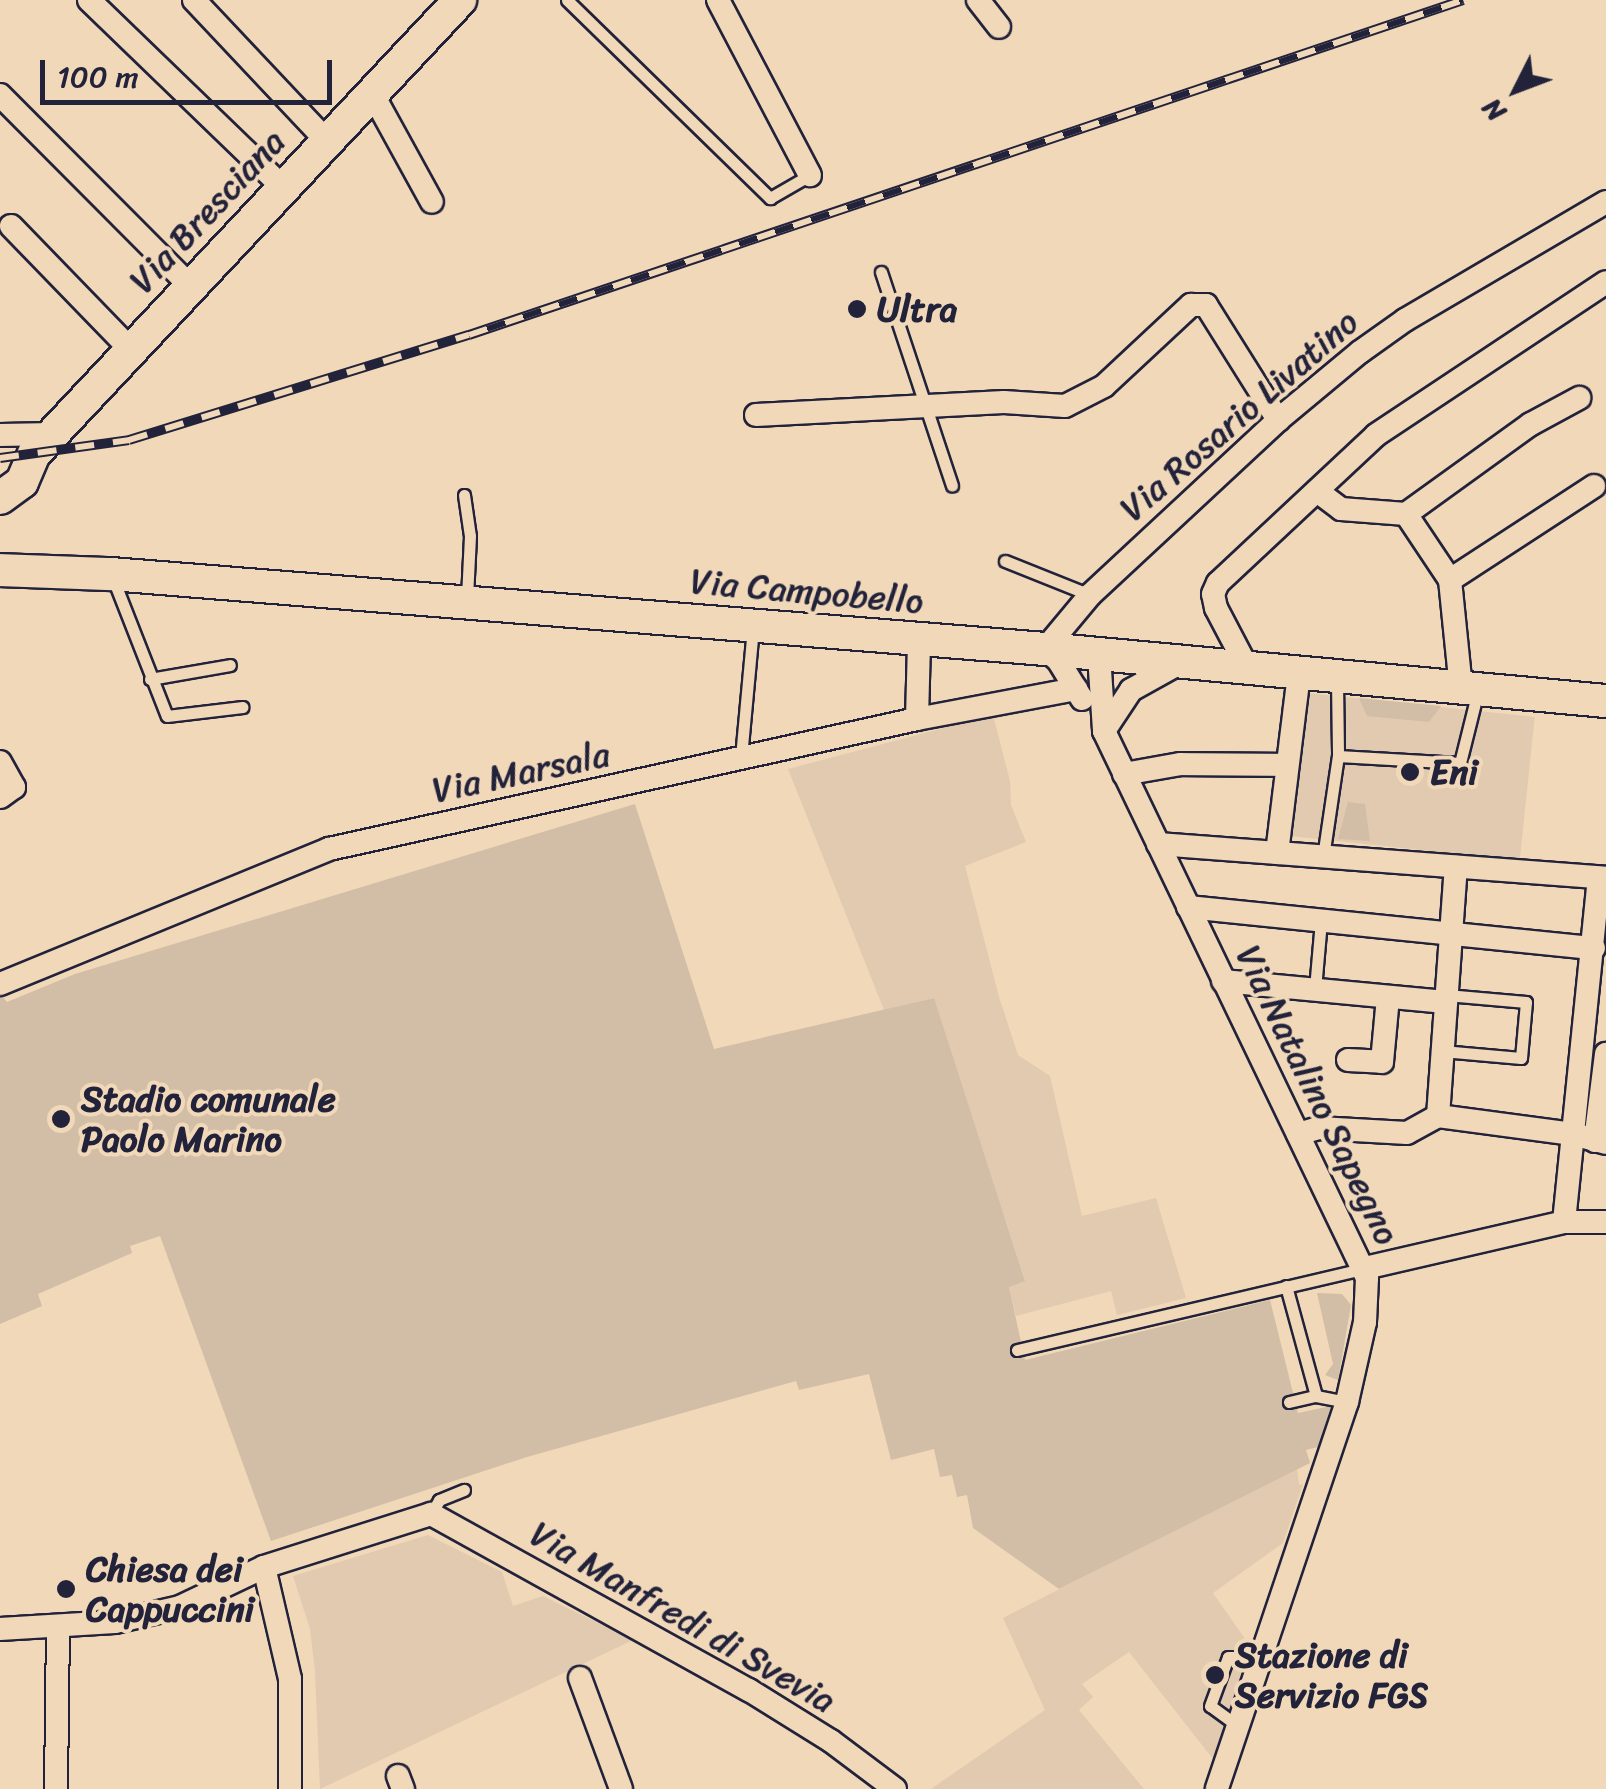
<!DOCTYPE html>
<html>
<head>
<meta charset="utf-8">
<style>
	body { margin:0 }
	#map { position:relative; width:1606px; height:1789px; overflow:hidden; background:#f0d8b8; font-family:Sriracha,sans-serif }
	div>[style] { position:absolute }
	.built>* { inset:0; background:#e1caaf; transform-origin:0 0 }
	.green>* { inset:0; background:#d2bea6 }
	.roads { filter:drop-shadow(2px 0 #22223b) drop-shadow(-2px 0 #22223b) drop-shadow(0 2px #22223b) drop-shadow(0 -2px #22223b) }
	.service>* { height:11px; margin:-5.5px; padding:0 5.5px; transform-origin:5.5px; border-radius:5.5px; background:#f0d8b8 }
	.minor>* { height:22px; margin:-11px; padding:0 11px; transform-origin:11px; border-radius:11px; background:#f0d8b8 }
	.secondary>* { height:32px; margin:-16px; padding:0 16px; transform-origin:16px; border-radius:16px; background:#f0d8b8 }
	.rail>* { height:10px; margin-top:-5px; transform-origin:0; background:repeating-linear-gradient(90deg,#f0d8b8 0 19px,#22223b 0 38px); box-sizing:border-box; border-block:2px solid #22223b }
	.dots>* { width:28px; height:28px; translate:-50% -50%; box-sizing:border-box; border:5px solid #f0d8b8; border-radius:50% }
	span { translate:-50% -50%; white-space:nowrap; text-align:center; line-height:1.15; -webkit-text-stroke:8px #f0d8b8; paint-order:stroke }
	.street-label { font-size:35px; color:#22223b }
	.poi-label { font-size:35px; color:#22223b; font-weight:700 }
	.left { translate:0 -50%; text-align:left }
	.north { position:absolute; left:1466px; top:40px; width:100px; height:100px; -webkit-text-stroke:8px #f0d8b8; paint-order:stroke; rotate:228deg; font-size:28px; font-weight:700; line-height:40px; text-align:center; color:#22223b }
	.north::after { content:''; display:block; margin:auto; width:35px; height:45px; background:#22223b; clip-path:polygon(50% 0,100% 100%,50% 72%,0 100%) }
	.scale { position:absolute; left:40px; top:60px; width:292px; height:45px; box-sizing:border-box; border:5px solid #22223b; border-top:0; padding-left:12px; font-size:30px; line-height:35px; white-space:nowrap; color:#22223b; -webkit-text-stroke:8px #f0d8b8; paint-order:stroke }
</style>
</head>
<body>
<div id="map">
	<div class="built">
		<div style="left:1307px;top:693px;width:229px;height:144px;rotate:6deg"></div>
		<div style="clip-path:polygon(993px 715px,1010px 781px,1011px 805px,1026px 842px,965px 866px,999px 997px,1018px 1055px,1050px 1076px,1082px 1216px,1156px 1198px,1186px 1298px,1117px 1315px,1111px 1291px,1016px 1316px,1009px 1287px,1025px 1280px,933px 998px,884px 1010px,788px 769px)"></div>
		<div style="clip-path:polygon(1297px 1468px,1299px 1485px,1303px 1484px,1283px 1543px,1213px 1593px,1250px 1646px,1213px 1759px,1129px 1652px,1082px 1684px,1093px 1697px,1079px 1710px,1144px 1789px,931px 1789px,1045px 1710px,1003px 1618px)"></div>
		<div style="clip-path:polygon(428px 1535px,502px 1572px,513px 1606px,543px 1596px,633px 1640px,320px 1789px,315px 1671px,310px 1629px,293px 1576px)"></div>
	</div>
	<div class="green">
		<div style="clip-path:polygon(1359px 698px,1441px 706px,1429px 722px,1367px 716px)"></div>
		<div style="clip-path:polygon(1348px 802px,1365px 804px,1370px 841px,1338px 839px)"></div>
		<div style="clip-path:polygon(635px 804px,714px 1049px,934px 998px,1025px 1281px,1009px 1287px,1025px 1360px,1270px 1300px,1298px 1413px,1331px 1406px,1318px 1447px,1306px 1450px,1310px 1463px,1059px 1589px,973px 1528px,967px 1495px,957px 1497px,952px 1475px,940px 1477px,934px 1449px,891px 1460px,869px 1374px,799px 1390px,796px 1381px,527px 1457px,271px 1541px,160px 1236px,130px 1246px,132px 1253px,38px 1294px,42px 1306px,0 1324px,0 994px,7px 1002px,75px 974px)"></div>
		<div style="clip-path:polygon(1317px 1293px,1342px 1294px,1351px 1305px,1338px 1380px,1325px 1375px,1333px 1364px)"></div>
	</div>
	<div class="roads">
		<div class="service">
			<div style="left:567px;top:0;width:284px;rotate:44.3deg"></div>
			<div style="left:770px;top:198px;width:46px;rotate:-29.9deg"></div>
			<div style="left:881px;top:272px;width:225px;rotate:71.6deg"></div>
			<div style="left:464px;top:495px;width:41px;rotate:81.7deg"></div>
			<div style="left:470px;top:536px;width:62px;rotate:92.8deg"></div>
			<div style="left:1005px;top:561px;width:92px;rotate:21.8deg"></div>
			<div style="left:112px;top:576px;width:150px;rotate:68.6deg"></div>
			<div style="left:167px;top:716px;width:76px;rotate:-6.8deg"></div>
			<div style="left:150px;top:679px;width:81px;rotate:-9.9deg"></div>
			<div style="left:1337px;top:681px;width:75px;rotate:89.2deg"></div>
			<div style="left:1338px;top:756px;width:122px;rotate:3.3deg"></div>
			<div style="left:1460px;top:763px;width:74px;rotate:-76deg"></div>
			<div style="left:741px;top:757px;width:131px;rotate:-84.7deg"></div>
			<div style="left:1323px;top:857px;width:102px;rotate:-81.6deg"></div>
			<div style="left:1315px;top:989px;width:69px;rotate:-85deg"></div>
			<div style="left:1442px;top:1051px;width:79px;rotate:5.1deg"></div>
			<div style="left:1521px;top:1058px;width:56px;rotate:-84.9deg"></div>
			<div style="left:1526px;top:1002px;width:80px;rotate:-175deg"></div>
			<div style="left:1286px;top:1286px;width:114px;rotate:74.7deg"></div>
			<div style="left:1316px;top:1396px;width:32px;rotate:11deg"></div>
			<div style="left:1017px;top:1350px;width:355px;rotate:-13.2deg"></div>
			<div style="left:1289px;top:1402px;width:28px;rotate:-13deg"></div>
			<div style="left:431px;top:1514px;width:16px;rotate:-60deg"></div>
			<div style="left:439px;top:1500px;width:27px;rotate:-22deg"></div>
			<div style="left:1238px;top:1726px;width:34px;rotate:-144deg"></div>
			<div style="left:1210px;top:1706px;width:52px;rotate:-69.8deg"></div>
			<div style="left:1228px;top:1657px;width:33px"></div>
		</div>
		<div class="minor">
			<div style="left:89px;top:0;width:271px;rotate:44deg"></div>
			<div style="left:194px;top:0;width:194px;rotate:46.7deg"></div>
			<div style="left:718px;top:0;width:198px;rotate:62.3deg"></div>
			<div style="left:978px;top:0;width:34px;rotate:52deg"></div>
			<div style="left:372px;top:93px;width:124px;rotate:61.2deg"></div>
			<div style="left:0;top:95px;width:271px;rotate:45.1deg"></div>
			<div style="left:11px;top:226px;width:173px;rotate:45.9deg"></div>
			<div style="left:756px;top:415px;width:248px;rotate:-3deg"></div>
			<div style="left:1004px;top:402px;width:61px;rotate:3.8deg"></div>
			<div style="left:1065px;top:406px;width:44px;rotate:-27.1deg"></div>
			<div style="left:1104px;top:386px;width:119px;rotate:-43deg"></div>
			<div style="left:1191px;top:305px;width:15px"></div>
			<div style="left:1206px;top:305px;width:136px;rotate:57.9deg"></div>
			<div style="left:0;top:435px;width:54px;rotate:-1.1deg"></div>
			<div style="left:1317px;top:491px;width:30px;rotate:37deg"></div>
			<div style="left:1341px;top:509px;width:65px;rotate:4.4deg"></div>
			<div style="left:1406px;top:514px;width:79px;rotate:56.3deg"></div>
			<div style="left:1450px;top:580px;width:109px;rotate:84.2deg"></div>
			<div style="left:1406px;top:514px;width:154px;rotate:-35.8deg"></div>
			<div style="left:1531px;top:424px;width:55px;rotate:-28.4deg"></div>
			<div style="left:1450px;top:580px;width:172px;rotate:-33.1deg"></div>
			<div style="left:1099px;top:655px;width:76px;rotate:86.2deg"></div>
			<div style="left:1104px;top:731px;width:607px;rotate:64.32deg"></div>
			<div style="left:1367px;top:1278px;width:44px;rotate:92.6deg"></div>
			<div style="left:1365px;top:1322px;width:82px;rotate:102.7deg"></div>
			<div style="left:1347px;top:1402px;width:408px;rotate:108.6deg"></div>
			<div style="left:1248px;top:669px;width:69px;rotate:-117.7deg"></div>
			<div style="left:1216px;top:608px;width:14px;rotate:-102deg"></div>
			<div style="left:1213px;top:594px;width:12px;rotate:-66deg"></div>
			<div style="left:1218px;top:583px;width:216px;rotate:-43.1deg"></div>
			<div style="left:1376px;top:435px;width:276px;rotate:-33.6deg"></div>
			<div style="left:1082px;top:699px;width:46px;rotate:-121.6deg"></div>
			<div style="left:1058px;top:660px;width:17px;rotate:-140deg"></div>
			<div style="left:1045px;top:649px;width:70px;rotate:-50.2deg"></div>
			<div style="left:1090px;top:595px;width:257px;rotate:-42.9deg"></div>
			<div style="left:1278px;top:420px;width:107px;rotate:-39.7deg"></div>
			<div style="left:1360px;top:352px;width:55px;rotate:-35.4deg"></div>
			<div style="left:1405px;top:320px;width:233px;rotate:-30.4deg"></div>
			<div style="left:917px;top:719px;width:78px;rotate:-88.5deg"></div>
			<div style="left:1104px;top:731px;width:49px;rotate:-56.6deg"></div>
			<div style="left:1131px;top:690px;width:56px;rotate:-28.9deg"></div>
			<div style="left:0;top:762px;width:29px;rotate:61deg"></div>
			<div style="left:14px;top:787px;width:17px;rotate:144deg"></div>
			<div style="left:1124px;top:774px;width:58px;rotate:-10deg"></div>
			<div style="left:1181px;top:764px;width:106px;rotate:0.5deg"></div>
			<div style="left:1158px;top:844px;width:449px;rotate:4.3deg"></div>
			<div style="left:1277px;top:853px;width:180px;rotate:-83deg"></div>
			<div style="left:1188px;top:907px;width:408px;rotate:5.8deg"></div>
			<div style="left:1223px;top:981px;width:223px;rotate:5.4deg"></div>
			<div style="left:0;top:984px;width:356px;rotate:-22.3deg"></div>
			<div style="left:329px;top:849px;width:602px;rotate:-12.47deg"></div>
			<div style="left:917px;top:719px;width:162px;rotate:-10.7deg"></div>
			<div style="left:1348px;top:1060px;width:34px;rotate:3deg"></div>
			<div style="left:1382px;top:1062px;width:65px;rotate:-84.7deg"></div>
			<div style="left:1438px;top:1116px;width:250px;rotate:-85.9deg"></div>
			<div style="left:1298px;top:1134px;width:22px;rotate:-16deg"></div>
			<div style="left:1319px;top:1128px;width:88px;rotate:3.3deg"></div>
			<div style="left:1407px;top:1133px;width:35px;rotate:-29deg"></div>
			<div style="left:1438px;top:1116px;width:136px;rotate:7.6deg"></div>
			<div style="left:1573px;top:1134px;width:34px;rotate:15deg"></div>
			<div style="left:1595px;top:1141px;width:88px;rotate:-82.8deg"></div>
			<div style="left:1564px;top:1222px;width:346px;rotate:-84.2deg"></div>
			<div style="left:1365px;top:1268px;width:204px;rotate:-13deg"></div>
			<div style="left:1564px;top:1222px;width:42px"></div>
			<div style="left:264px;top:1567px;width:115px;rotate:76.9deg"></div>
			<div style="left:290px;top:1679px;width:110px;rotate:90deg"></div>
			<div style="left:0;top:1629px;width:115px;rotate:-3.5deg"></div>
			<div style="left:115px;top:1622px;width:67px;rotate:-13deg"></div>
			<div style="left:180px;top:1607px;width:93px;rotate:-25.5deg"></div>
			<div style="left:264px;top:1567px;width:175px;rotate:-17.6deg"></div>
			<div style="left:431px;top:1514px;width:363px;rotate:29deg"></div>
			<div style="left:749px;top:1690px;width:97px;rotate:31.9deg"></div>
			<div style="left:831px;top:1741px;width:80px;rotate:36.9deg"></div>
			<div style="left:580px;top:1678px;width:118px;rotate:69.7deg"></div>
			<div style="left:398px;top:1776px;width:14px;rotate:69deg"></div>
			<div style="left:56px;top:1789px;width:163px;rotate:-89.3deg"></div>
		</div>
		<div class="secondary">
			<div style="left:0;top:498px;width:27px;rotate:-36deg"></div>
			<div style="left:22px;top:482px;width:30px;rotate:-67deg"></div>
			<div style="left:34px;top:454px;width:623px;rotate:-46.82deg"></div>
			<div style="left:0;top:570px;width:111px;rotate:2.1deg"></div>
			<div style="left:111px;top:574px;width:937px;rotate:4.59deg"></div>
			<div style="left:1045px;top:649px;width:563px;rotate:5.3deg"></div>
		</div>
	</div>
	<div class="rail">
		<div style="left:0;top:458px;width:130px;rotate:-7.9deg"></div>
		<div style="left:129px;top:440px;width:356px;rotate:-17.2deg"></div>
		<div style="left:469px;top:335px;width:1049px;rotate:-18.62deg"></div>
	</div>
	<div class="dots">
		<div style="left:857px;top:309px;background:#22223b"></div>
		<div style="left:1410px;top:772px;background:#22223b"></div>
		<div style="left:61px;top:1119px;background:#22223b"></div>
		<div style="left:66px;top:1589px;background:#22223b"></div>
		<div style="left:1215px;top:1675px;background:#22223b"></div>
	</div>
	<div class="street-label">
		<span style="left:207px;top:211px;rotate:-47deg">Via Bresciana</span>
		<span style="left:1239px;top:415px;rotate:-41deg">Via Rosario Livatino</span>
		<span style="left:807px;top:591px;rotate:5deg">Via Campobello</span>
		<span style="left:521px;top:772px;rotate:-12deg">Via Marsala</span>
		<span style="left:1318px;top:1095px;rotate:64deg">Via Natalino Sapegno</span>
		<span style="left:683px;top:1617px;rotate:30deg">Via Manfredi di Svevia</span>
	</div>
	<div class="poi-label">
		<span class="left" style="left:877px;top:309px">Ultra</span>
		<span class="left" style="left:1430px;top:772px">Eni</span>
		<span class="left" style="left:81px;top:1119px">Stadio comunale<br>Paolo Marino</span>
		<span class="left" style="left:86px;top:1589px">Chiesa dei<br>Cappuccini</span>
		<span class="left" style="left:1235px;top:1675px">Stazione di<br>Servizio FGS</span>
	</div>
	<div class="north">N</div>
	<div class="scale">100 m</div>
</div>
</body>
</html>
